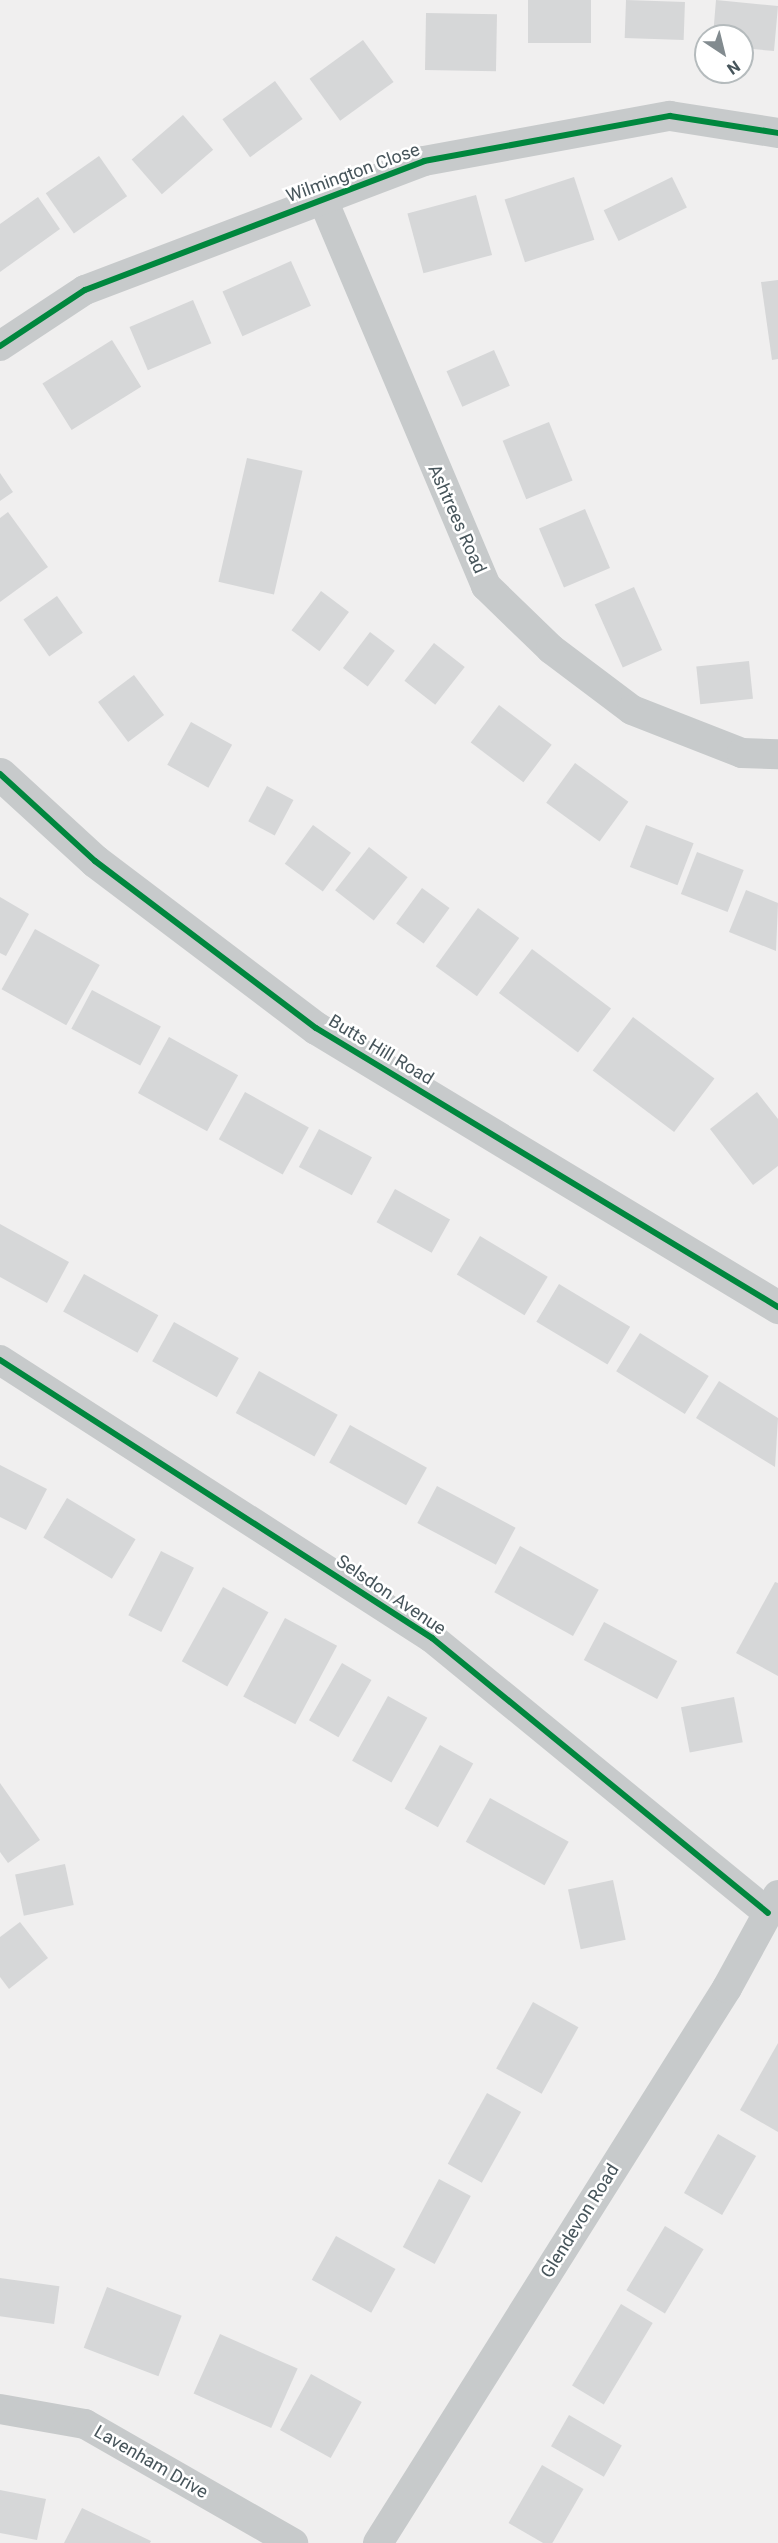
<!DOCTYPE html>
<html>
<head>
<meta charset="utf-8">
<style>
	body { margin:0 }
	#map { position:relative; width:778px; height:2543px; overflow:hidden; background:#f0efef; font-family:Roboto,sans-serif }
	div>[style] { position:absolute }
	.building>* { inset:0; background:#d6d7d8; transform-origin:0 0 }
	.minor>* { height:30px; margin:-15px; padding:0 15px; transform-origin:15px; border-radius:15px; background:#c7cacb }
	.tertiary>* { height:33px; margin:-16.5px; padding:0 16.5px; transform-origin:16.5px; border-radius:16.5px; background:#c7cacb }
	.cycleway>* { height:6px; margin:-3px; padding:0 3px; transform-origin:3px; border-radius:3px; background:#00873e }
	span { translate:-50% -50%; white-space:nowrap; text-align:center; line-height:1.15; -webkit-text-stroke:5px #fff; paint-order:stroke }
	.street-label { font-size:18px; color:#47555b }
	.north { position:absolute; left:694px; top:24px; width:60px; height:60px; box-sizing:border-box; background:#fff; border:2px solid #b5bbbd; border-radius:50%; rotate:145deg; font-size:16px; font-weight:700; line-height:24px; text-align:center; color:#47555b }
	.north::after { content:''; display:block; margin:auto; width:21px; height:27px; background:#828b8f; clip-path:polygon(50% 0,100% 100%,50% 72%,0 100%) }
</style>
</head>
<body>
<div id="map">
	<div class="building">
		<div style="left:528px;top:0;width:63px;height:43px"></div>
		<div style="left:626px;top:0;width:59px;height:38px;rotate:2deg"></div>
		<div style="clip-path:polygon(716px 0,778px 6px,774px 51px,742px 48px,742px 36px,713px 36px)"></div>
		<div style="left:426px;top:13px;width:71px;height:57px;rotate:1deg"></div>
		<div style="left:363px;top:40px;width:52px;height:66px;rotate:54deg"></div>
		<div style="left:275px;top:81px;width:47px;height:65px;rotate:54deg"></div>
		<div style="left:183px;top:115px;width:46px;height:68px;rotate:49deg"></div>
		<div style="left:99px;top:156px;width:49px;height:65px;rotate:55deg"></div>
		<div style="left:574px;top:177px;width:66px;height:73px;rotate:72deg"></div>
		<div style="left:672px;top:177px;width:34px;height:76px;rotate:64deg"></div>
		<div style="left:476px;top:195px;width:62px;height:71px;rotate:75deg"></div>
		<div style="clip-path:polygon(38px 197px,60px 229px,0 272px,0 224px)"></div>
		<div style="left:291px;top:261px;width:49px;height:75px;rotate:66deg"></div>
		<div style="clip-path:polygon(778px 280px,778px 359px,772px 360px,761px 282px)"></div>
		<div style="left:193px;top:300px;width:47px;height:69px;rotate:67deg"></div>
		<div style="left:112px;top:340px;width:55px;height:82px;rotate:58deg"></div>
		<div style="left:494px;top:350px;width:39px;height:52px;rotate:66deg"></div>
		<div style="left:549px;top:422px;width:63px;height:50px;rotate:68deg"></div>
		<div style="left:247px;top:458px;width:57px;height:127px;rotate:13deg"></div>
		<div style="clip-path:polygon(0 473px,13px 492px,0 501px)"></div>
		<div style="left:585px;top:509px;width:64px;height:50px;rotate:67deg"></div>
		<div style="clip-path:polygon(8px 512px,48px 567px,0 602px,0 518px)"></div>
		<div style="left:634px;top:587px;width:69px;height:43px;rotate:66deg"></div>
		<div style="left:321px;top:591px;width:35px;height:49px;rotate:37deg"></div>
		<div style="left:57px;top:596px;width:45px;height:41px;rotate:55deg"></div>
		<div style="left:370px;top:632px;width:31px;height:45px;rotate:37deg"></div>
		<div style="left:434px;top:643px;width:39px;height:48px;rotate:38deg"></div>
		<div style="left:749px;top:661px;width:38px;height:53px;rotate:84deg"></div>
		<div style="left:134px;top:675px;width:50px;height:45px;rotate:53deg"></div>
		<div style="left:499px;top:705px;width:66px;height:47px;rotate:37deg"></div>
		<div style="left:191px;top:722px;width:47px;height:49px;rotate:29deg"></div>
		<div style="left:575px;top:763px;width:66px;height:49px;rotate:36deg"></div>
		<div style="left:267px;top:786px;width:30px;height:40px;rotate:28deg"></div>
		<div style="left:313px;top:825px;width:47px;height:48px;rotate:36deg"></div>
		<div style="left:646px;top:825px;width:51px;height:45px;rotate:21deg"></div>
		<div style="left:369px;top:847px;width:49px;height:55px;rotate:38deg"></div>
		<div style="left:697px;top:852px;width:50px;height:45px;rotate:21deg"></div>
		<div style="left:422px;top:888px;width:34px;height:44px;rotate:36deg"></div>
		<div style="clip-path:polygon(746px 890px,778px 903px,776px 951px,729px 932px)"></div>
		<div style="clip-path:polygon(0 897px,29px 914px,6px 956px,0 953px)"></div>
		<div style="left:478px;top:908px;width:51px;height:72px;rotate:36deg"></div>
		<div style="left:35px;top:929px;width:74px;height:69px;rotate:29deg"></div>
		<div style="left:532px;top:949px;width:99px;height:55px;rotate:37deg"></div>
		<div style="left:92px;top:990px;width:78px;height:44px;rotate:28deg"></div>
		<div style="left:633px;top:1017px;width:102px;height:67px;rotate:37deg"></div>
		<div style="left:169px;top:1037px;width:79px;height:64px;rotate:29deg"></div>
		<div style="left:245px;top:1092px;width:73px;height:54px;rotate:29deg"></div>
		<div style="clip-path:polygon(757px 1092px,778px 1119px,778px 1166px,753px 1185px,710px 1129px)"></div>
		<div style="left:319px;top:1129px;width:60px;height:43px;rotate:28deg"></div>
		<div style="left:395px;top:1189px;width:63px;height:38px;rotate:29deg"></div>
		<div style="clip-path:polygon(0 1224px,69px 1262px,47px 1303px,0 1277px)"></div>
		<div style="left:480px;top:1236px;width:79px;height:45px;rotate:31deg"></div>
		<div style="left:84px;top:1274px;width:85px;height:43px;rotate:29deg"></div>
		<div style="left:559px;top:1284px;width:83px;height:44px;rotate:31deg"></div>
		<div style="left:174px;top:1322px;width:74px;height:45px;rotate:29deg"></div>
		<div style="left:640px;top:1333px;width:81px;height:45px;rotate:32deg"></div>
		<div style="left:259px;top:1371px;width:90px;height:48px;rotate:29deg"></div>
		<div style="clip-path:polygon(719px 1381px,778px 1418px,775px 1467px,696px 1418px)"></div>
		<div style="left:350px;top:1425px;width:88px;height:43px;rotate:29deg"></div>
		<div style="clip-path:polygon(0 1465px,47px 1489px,26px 1530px,0 1517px)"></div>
		<div style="left:437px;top:1486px;width:89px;height:42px;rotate:28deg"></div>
		<div style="left:67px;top:1498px;width:80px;height:46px;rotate:31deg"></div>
		<div style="left:520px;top:1546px;width:90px;height:53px;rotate:29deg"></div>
		<div style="left:161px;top:1551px;width:37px;height:72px;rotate:27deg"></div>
		<div style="clip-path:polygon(775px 1582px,778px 1583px,778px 1676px,736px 1653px)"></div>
		<div style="left:223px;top:1587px;width:52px;height:85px;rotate:29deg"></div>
		<div style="left:285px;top:1618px;width:59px;height:89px;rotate:28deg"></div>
		<div style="left:604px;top:1622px;width:83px;height:43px;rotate:28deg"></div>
		<div style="left:342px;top:1663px;width:34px;height:66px;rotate:30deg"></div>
		<div style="left:388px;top:1696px;width:45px;height:74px;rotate:29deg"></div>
		<div style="left:734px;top:1697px;width:46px;height:54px;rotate:79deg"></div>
		<div style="left:440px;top:1745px;width:38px;height:73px;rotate:29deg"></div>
		<div style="clip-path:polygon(0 1783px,40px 1840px,8px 1863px,0 1852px)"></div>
		<div style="left:490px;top:1798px;width:90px;height:50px;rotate:29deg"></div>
		<div style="left:65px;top:1864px;width:42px;height:51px;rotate:78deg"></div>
		<div style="left:613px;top:1880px;width:61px;height:46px;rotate:78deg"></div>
		<div style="clip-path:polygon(20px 1922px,48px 1958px,9px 1989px,0 1977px,0 1937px)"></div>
		<div style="left:533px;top:2002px;width:52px;height:76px;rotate:29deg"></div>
		<div style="clip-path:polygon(778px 2043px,778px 2132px,740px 2110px)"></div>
		<div style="left:487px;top:2093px;width:39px;height:81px;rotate:29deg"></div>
		<div style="left:718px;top:2134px;width:44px;height:68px;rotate:30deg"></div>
		<div style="left:439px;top:2179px;width:36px;height:77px;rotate:28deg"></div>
		<div style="left:665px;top:2226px;width:45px;height:75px;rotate:31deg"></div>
		<div style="left:336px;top:2236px;width:68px;height:50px;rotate:29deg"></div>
		<div style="left:0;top:2278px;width:60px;height:38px;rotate:8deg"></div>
		<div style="left:107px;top:2287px;width:80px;height:65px;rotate:21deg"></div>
		<div style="left:621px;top:2304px;width:37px;height:95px;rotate:31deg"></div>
		<div style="left:220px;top:2334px;width:85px;height:65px;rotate:24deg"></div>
		<div style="left:311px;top:2374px;width:58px;height:64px;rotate:29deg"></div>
		<div style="left:569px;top:2415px;width:61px;height:36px;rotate:30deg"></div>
		<div style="left:542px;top:2465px;width:48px;height:67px;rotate:30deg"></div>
		<div style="clip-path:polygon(0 2490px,46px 2499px,37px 2540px,0 2533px)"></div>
		<div style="clip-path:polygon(82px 2508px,151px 2541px,150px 2543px,64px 2543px)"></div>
	</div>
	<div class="minor">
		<div style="left:323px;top:200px;width:419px;rotate:67.1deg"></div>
		<div style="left:486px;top:586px;width:91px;rotate:44.1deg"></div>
		<div style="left:551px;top:649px;width:101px;rotate:37deg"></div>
		<div style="left:632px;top:710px;width:118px;rotate:21.4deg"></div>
		<div style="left:742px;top:753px;width:36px;rotate:2deg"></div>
		<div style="left:0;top:346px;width:102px;rotate:-33.4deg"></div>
		<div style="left:85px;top:290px;width:363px;rotate:-20.8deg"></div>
		<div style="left:424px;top:161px;width:250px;rotate:-10.4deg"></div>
		<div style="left:670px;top:116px;width:109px;rotate:8.9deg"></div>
		<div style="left:0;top:1360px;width:514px;rotate:32.76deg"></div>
		<div style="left:432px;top:1638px;width:434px;rotate:39.3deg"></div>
		<div style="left:0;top:2409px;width:86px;rotate:10deg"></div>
		<div style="left:85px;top:2424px;width:240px;rotate:29.8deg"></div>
		<div style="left:378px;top:2543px;width:656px;rotate:-57.84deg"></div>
		<div style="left:727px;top:1988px;width:106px;rotate:-61.3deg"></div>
	</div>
	<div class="tertiary">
		<div style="left:0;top:774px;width:129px;rotate:42.5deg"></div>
		<div style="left:95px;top:861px;width:277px;rotate:37.1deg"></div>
		<div style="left:316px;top:1028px;width:540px;rotate:31.13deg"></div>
	</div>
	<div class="cycleway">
		<div style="left:0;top:346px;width:102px;rotate:-33.4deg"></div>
		<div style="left:85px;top:290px;width:363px;rotate:-20.8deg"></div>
		<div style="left:424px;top:161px;width:250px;rotate:-10.4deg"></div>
		<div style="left:670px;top:116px;width:109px;rotate:8.9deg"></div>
		<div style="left:0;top:774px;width:129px;rotate:42.5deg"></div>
		<div style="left:95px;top:861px;width:277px;rotate:37.1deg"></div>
		<div style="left:316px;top:1028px;width:540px;rotate:31.13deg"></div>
		<div style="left:0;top:1360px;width:514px;rotate:32.76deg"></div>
		<div style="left:432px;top:1638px;width:434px;rotate:39.3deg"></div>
	</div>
	<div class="street-label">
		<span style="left:353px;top:173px;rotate:-20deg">Wilmington Close</span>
		<span style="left:457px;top:519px;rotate:66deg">Ashtrees Road</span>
		<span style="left:381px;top:1050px;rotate:31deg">Butts Hill Road</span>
		<span style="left:391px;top:1595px;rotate:34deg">Selsdon Avenue</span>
		<span style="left:580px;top:2221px;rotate:-58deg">Glendevon Road</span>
		<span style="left:151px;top:2462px;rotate:30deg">Lavenham Drive</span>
	</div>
	<div class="north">N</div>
</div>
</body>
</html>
